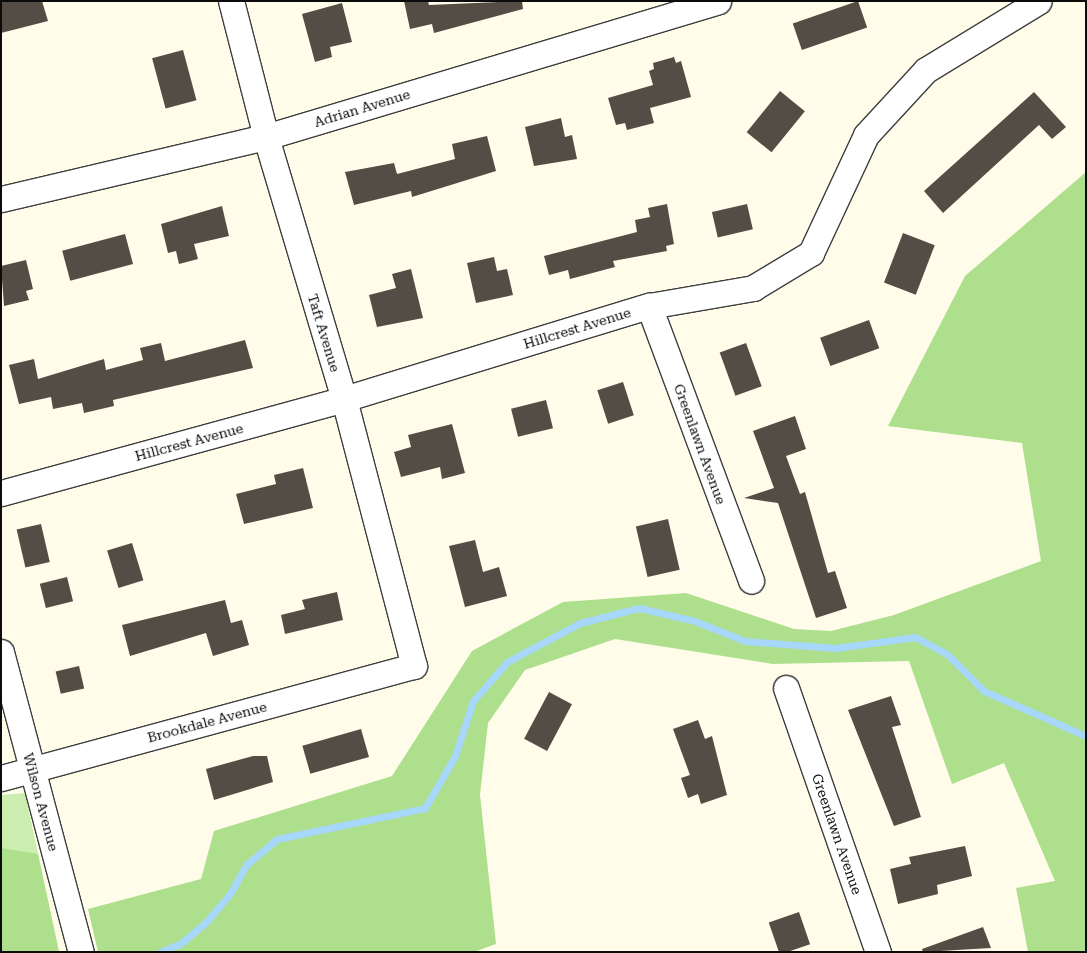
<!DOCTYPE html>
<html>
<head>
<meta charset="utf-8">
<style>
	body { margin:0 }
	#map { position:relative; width:1087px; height:953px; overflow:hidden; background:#fffce9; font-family:"Roboto Serif",serif }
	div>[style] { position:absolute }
	.green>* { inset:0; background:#cbedaf }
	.forest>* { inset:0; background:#addf8d }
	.stream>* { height:7px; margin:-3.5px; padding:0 3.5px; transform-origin:3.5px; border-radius:3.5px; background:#a8d7fc }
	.building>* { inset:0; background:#544d46; transform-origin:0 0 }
	.roads { filter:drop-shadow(1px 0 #3e3e3e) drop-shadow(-1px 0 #3e3e3e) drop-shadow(0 1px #3e3e3e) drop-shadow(0 -1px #3e3e3e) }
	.minor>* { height:25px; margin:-12.5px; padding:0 12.5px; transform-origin:12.5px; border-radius:12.5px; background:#fff }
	span { translate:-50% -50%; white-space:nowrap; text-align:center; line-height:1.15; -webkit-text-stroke:5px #fff; paint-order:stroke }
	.street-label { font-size:14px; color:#0b0b0b }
	.frame { position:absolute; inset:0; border:2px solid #0b0b0b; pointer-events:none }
</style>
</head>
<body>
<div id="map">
	<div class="green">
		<div style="clip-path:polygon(25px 793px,59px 952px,1px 952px,1px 795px)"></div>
	</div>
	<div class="forest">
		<div style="clip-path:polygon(1086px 172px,1086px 952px,1028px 952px,1016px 888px,1055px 881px,1004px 763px,952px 784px,909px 661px,773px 664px,615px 639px,525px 670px,488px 723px,480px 795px,496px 944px,474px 952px,98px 952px,88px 909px,201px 879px,214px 831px,392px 776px,472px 651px,563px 602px,686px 593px,794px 629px,831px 631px,894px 615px,1041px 561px,1022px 443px,888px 426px,965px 276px)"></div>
		<div style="clip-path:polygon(1px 848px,38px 854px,59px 952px,1px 952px)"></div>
	</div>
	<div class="stream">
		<div style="left:160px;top:952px;width:22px;rotate:-22deg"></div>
		<div style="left:180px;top:944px;width:35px;rotate:-40deg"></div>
		<div style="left:207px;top:921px;width:35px;rotate:-50deg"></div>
		<div style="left:230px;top:894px;width:33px;rotate:-61deg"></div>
		<div style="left:246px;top:865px;width:40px;rotate:-40deg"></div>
		<div style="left:277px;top:839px;width:151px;rotate:-11.8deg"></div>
		<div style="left:425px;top:808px;width:60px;rotate:-60deg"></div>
		<div style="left:455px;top:756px;width:58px;rotate:-71.9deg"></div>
		<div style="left:473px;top:701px;width:52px;rotate:-48.9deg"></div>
		<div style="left:507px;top:662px;width:83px;rotate:-28.1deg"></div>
		<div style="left:580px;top:623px;width:61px;rotate:-14.3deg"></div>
		<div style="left:639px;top:608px;width:57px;rotate:13.1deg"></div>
		<div style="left:695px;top:621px;width:54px;rotate:21.8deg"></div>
		<div style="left:745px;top:641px;width:91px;rotate:4.4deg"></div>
		<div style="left:836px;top:648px;width:80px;rotate:-7.9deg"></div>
		<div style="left:915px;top:637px;width:36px;rotate:28deg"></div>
		<div style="left:947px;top:654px;width:52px;rotate:45deg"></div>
		<div style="left:984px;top:691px;width:111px;rotate:23.8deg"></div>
	</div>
	<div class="building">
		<div style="clip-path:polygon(1px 1px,42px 1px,48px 21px,1px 33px)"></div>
		<div style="clip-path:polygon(404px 1px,428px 1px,429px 5px,522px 1px,523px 9px,434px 33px,432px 24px,410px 29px)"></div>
		<div style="left:858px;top:1px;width:28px;height:69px;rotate:71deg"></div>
		<div style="clip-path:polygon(342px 3px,352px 42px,330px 47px,332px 57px,315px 62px,302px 14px)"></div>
		<div style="left:183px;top:50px;width:52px;height:32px;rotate:75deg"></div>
		<div style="clip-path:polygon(674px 57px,676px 63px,681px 61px,691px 97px,650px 108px,654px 123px,627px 130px,625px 123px,616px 125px,608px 98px,653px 85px,649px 71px,654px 69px,653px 63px)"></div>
		<div style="left:780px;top:91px;width:32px;height:53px;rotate:39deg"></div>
		<div style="clip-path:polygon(1034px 92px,1066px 127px,1052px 139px,1039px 125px,943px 213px,924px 191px)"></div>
		<div style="clip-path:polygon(561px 118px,565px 137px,572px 135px,577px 159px,534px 166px,525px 127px)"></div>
		<div style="clip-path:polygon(487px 136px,496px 171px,412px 197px,411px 191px,354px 205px,345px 172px,394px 163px,397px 174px,455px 159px,452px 144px)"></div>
		<div style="clip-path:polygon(667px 204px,674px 244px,666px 246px,667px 251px,613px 261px,615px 267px,570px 279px,568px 270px,549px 275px,544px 256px,637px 232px,635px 220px,650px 217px,648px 208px)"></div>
		<div style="left:747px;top:204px;width:26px;height:36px;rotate:77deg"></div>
		<div style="clip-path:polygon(222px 206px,229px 236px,194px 244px,198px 259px,179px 264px,176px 251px,168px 253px,161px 224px)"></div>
		<div style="left:903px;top:233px;width:34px;height:53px;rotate:21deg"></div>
		<div style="left:125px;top:234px;width:31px;height:65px;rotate:75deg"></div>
		<div style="clip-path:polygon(494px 257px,497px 271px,507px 269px,513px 295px,476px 303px,467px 263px)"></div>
		<div style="clip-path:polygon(26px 260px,33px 289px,26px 291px,29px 300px,4px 306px,1px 266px)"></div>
		<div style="clip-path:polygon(411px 269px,423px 318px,377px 327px,369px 295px,396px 288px,392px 274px)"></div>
		<div style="left:869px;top:320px;width:30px;height:52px;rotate:70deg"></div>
		<div style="clip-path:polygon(245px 340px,253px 368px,113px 400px,114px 406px,84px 413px,82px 403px,53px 409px,51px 397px,19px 404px,9px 365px,34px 359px,38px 379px,104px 359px,106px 370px,143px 360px,140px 348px,161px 343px,165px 361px)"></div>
		<div style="left:746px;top:343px;width:46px;height:28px;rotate:70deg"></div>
		<div style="left:623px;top:382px;width:35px;height:27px;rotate:72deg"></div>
		<div style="left:546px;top:400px;width:29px;height:36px;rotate:76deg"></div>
		<div style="clip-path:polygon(795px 416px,806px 449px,786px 456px,800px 494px,805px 492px,828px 573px,835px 571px,847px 608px,816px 618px,778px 503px,744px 498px,774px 488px,753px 431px)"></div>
		<div style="clip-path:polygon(452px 424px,465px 473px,442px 479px,440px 467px,401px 477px,394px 452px,411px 447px,408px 435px)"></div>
		<div style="clip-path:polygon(303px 468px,313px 508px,244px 524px,236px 494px,276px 484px,274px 475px)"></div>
		<div style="left:668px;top:519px;width:52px;height:33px;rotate:77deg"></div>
		<div style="left:41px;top:524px;width:39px;height:25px;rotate:77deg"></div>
		<div style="clip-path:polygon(475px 540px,483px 572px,499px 567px,507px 596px,465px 607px,449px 546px)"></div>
		<div style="left:132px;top:543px;width:39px;height:26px;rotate:73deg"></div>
		<div style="left:67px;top:577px;width:25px;height:28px;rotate:76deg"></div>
		<div style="clip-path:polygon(337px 592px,343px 620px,285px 634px,281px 615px,305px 609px,302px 600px)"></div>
		<div style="clip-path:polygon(225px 600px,231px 623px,242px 620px,249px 645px,213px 656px,206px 633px,130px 656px,122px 625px)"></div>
		<div style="left:79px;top:666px;width:23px;height:24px;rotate:77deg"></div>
		<div style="left:549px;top:692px;width:26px;height:53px;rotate:28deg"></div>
		<div style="clip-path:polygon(891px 696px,901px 725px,892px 727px,921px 817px,894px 826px,848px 710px)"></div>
		<div style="clip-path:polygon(698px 720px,705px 739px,712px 736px,727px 795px,701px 804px,698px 794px,688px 798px,681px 778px,690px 775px,673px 729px)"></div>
		<div style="left:361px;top:729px;width:29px;height:61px;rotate:74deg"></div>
		<div style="clip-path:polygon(253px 756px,267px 756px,273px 782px,214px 800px,206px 769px)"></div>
		<div style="clip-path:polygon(965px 846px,972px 876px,937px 885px,938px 894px,898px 904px,890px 869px,911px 864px,909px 857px)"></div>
		<div style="left:799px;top:912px;width:34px;height:32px;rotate:71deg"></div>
		<div style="clip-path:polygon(983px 927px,991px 948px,923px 952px,922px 949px)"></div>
	</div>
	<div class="roads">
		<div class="minor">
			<div style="left:1px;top:199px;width:272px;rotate:-13.2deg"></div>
			<div style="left:266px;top:137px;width:472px;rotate:-16.7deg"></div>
			<div style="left:649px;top:306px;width:293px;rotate:69.6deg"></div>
			<div style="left:1px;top:493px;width:356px;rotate:-15.3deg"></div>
			<div style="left:344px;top:399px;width:319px;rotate:-17deg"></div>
			<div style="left:649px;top:306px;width:106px;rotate:-9.8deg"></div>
			<div style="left:753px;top:288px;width:68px;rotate:-31.1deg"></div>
			<div style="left:811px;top:253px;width:130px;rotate:-65deg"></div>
			<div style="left:866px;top:135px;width:88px;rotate:-47.3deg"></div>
			<div style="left:926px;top:70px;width:132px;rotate:-31.4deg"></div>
			<div style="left:1px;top:652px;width:310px;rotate:75.1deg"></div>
			<div style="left:786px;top:688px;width:280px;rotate:70.8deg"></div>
			<div style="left:1px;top:778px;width:428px;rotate:-15.2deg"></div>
			<div style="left:414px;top:666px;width:276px;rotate:-104.7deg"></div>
			<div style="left:344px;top:399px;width:273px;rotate:-106.6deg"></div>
			<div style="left:266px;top:137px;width:140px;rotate:-104.4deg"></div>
		</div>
	</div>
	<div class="street-label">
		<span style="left:362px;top:108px;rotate:-17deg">Adrian Avenue</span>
		<span style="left:577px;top:328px;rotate:-17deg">Hillcrest Avenue</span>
		<span style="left:324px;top:333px;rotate:73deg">Taft Avenue</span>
		<span style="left:189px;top:442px;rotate:-15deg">Hillcrest Avenue</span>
		<span style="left:700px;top:444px;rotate:70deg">Greenlawn Avenue</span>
		<span style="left:207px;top:722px;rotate:-15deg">Brookdale Avenue</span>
		<span style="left:41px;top:802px;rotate:75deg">Wilson Avenue</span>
		<span style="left:837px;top:834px;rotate:71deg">Greenlawn Avenue</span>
	</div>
	<div class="frame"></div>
</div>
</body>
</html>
